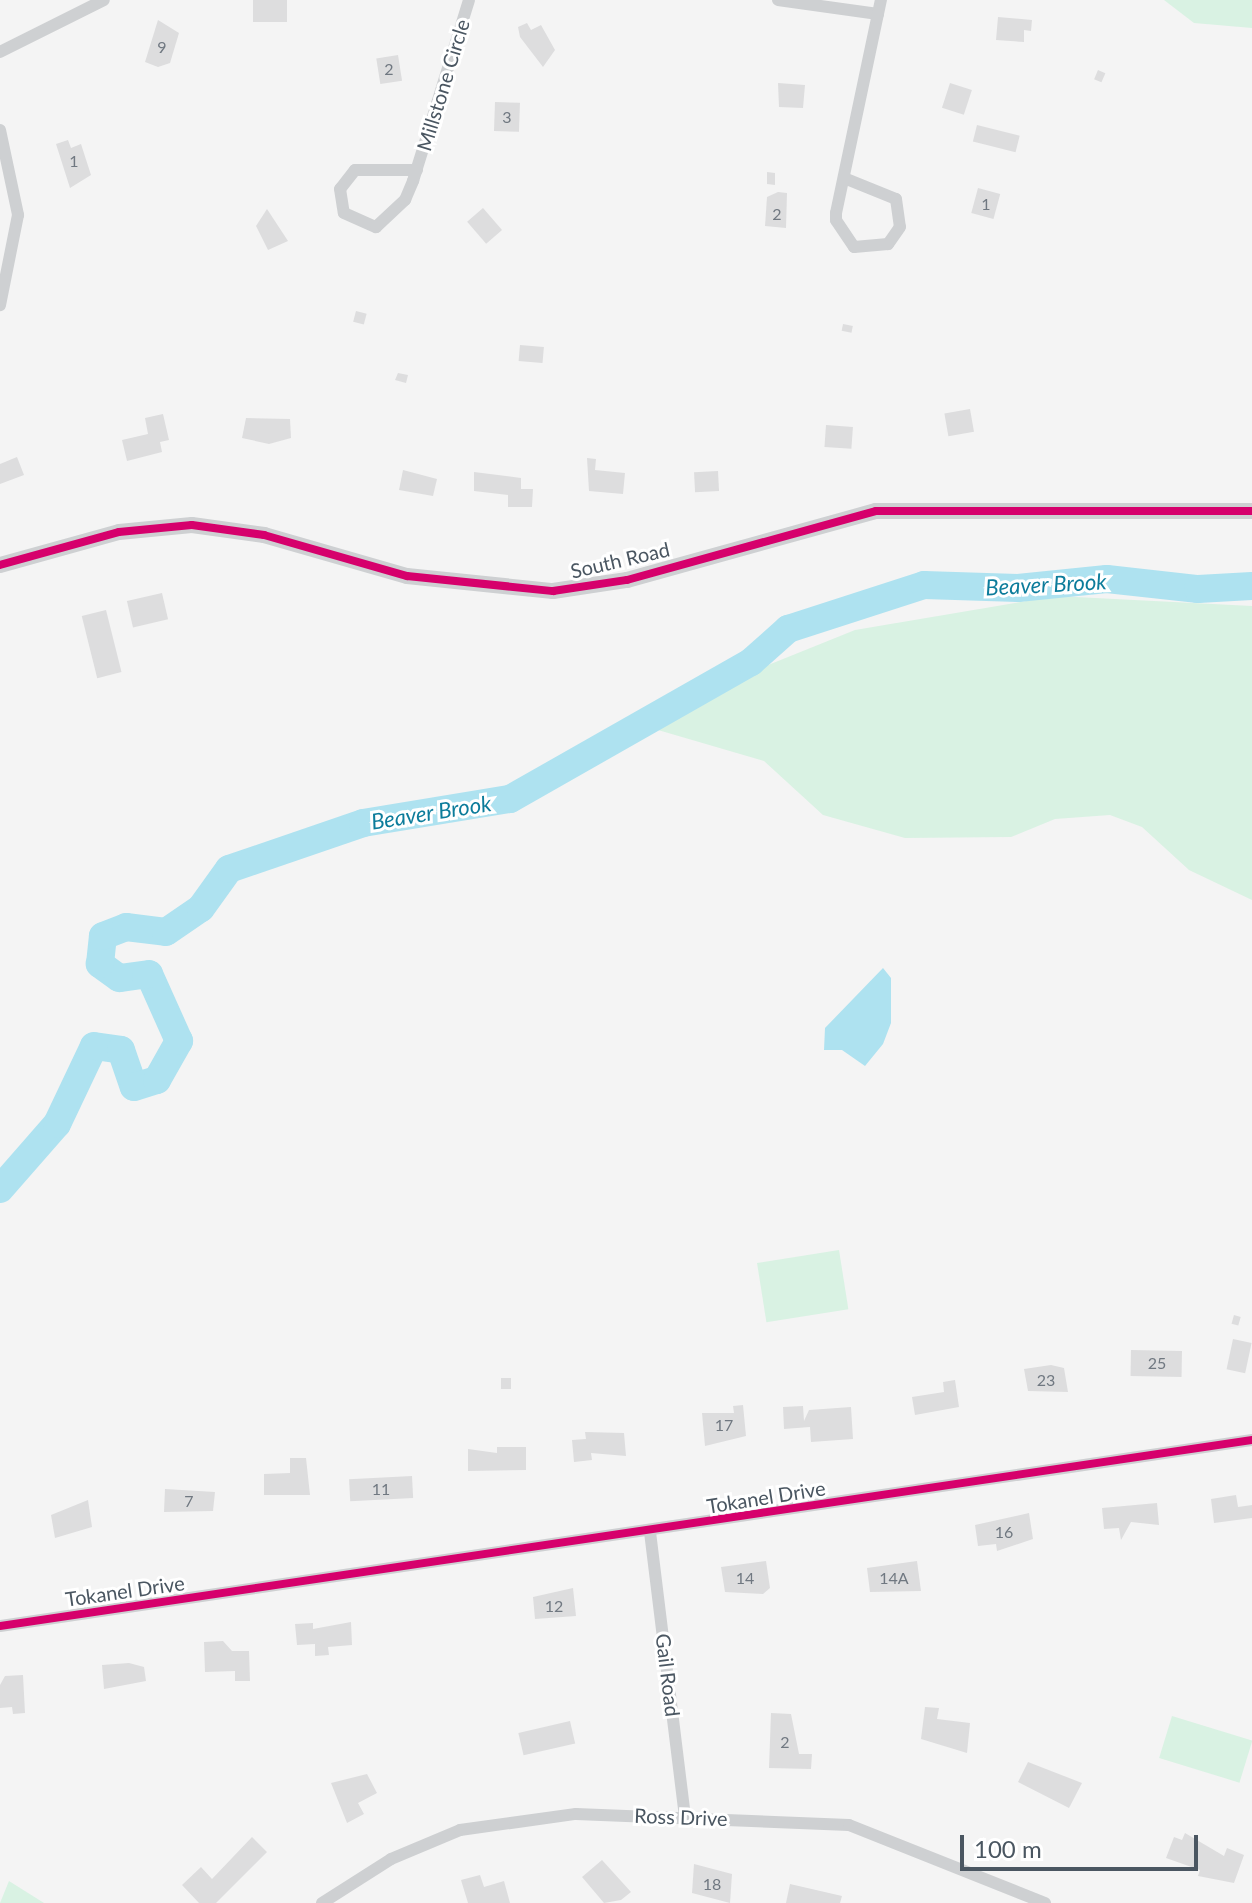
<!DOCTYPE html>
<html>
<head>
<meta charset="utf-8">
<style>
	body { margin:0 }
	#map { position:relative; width:1252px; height:1903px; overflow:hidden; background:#f4f4f4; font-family:Lato,sans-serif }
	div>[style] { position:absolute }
	.green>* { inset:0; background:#d9f2e3; transform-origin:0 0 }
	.water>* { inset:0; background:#aee2f0 }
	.river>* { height:28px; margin:-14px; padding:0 14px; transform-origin:14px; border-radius:14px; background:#aee2f0 }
	.building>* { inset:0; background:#ddddde; transform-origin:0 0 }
	.minor>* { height:12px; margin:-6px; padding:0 6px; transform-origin:6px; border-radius:6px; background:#ced0d2 }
	.tertiary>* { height:16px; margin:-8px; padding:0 8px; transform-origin:8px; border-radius:8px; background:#ced0d2 }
	.cycleway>* { height:8px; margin:-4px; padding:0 4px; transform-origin:4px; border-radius:4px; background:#d6006c }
	span { translate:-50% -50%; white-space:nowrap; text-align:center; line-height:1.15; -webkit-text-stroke:6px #fff; paint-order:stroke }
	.number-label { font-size:16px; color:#707881 }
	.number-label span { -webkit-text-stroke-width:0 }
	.street-label { font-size:20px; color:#4a5661 }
	.water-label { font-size:22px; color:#0c7c9b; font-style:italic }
	.scale { position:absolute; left:960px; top:1835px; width:238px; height:36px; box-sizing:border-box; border:4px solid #4a5661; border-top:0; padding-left:10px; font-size:24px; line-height:28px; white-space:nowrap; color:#4a5661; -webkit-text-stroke:6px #fff; paint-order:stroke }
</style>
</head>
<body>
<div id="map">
	<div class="green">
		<div style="clip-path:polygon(1164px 0,1252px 0,1252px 28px,1194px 23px)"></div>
		<div style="clip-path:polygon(1056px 596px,1252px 606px,1252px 900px,1189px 870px,1142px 827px,1110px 815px,1055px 819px,1011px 837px,905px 838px,823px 815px,764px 761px,658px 730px,731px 680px,855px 630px)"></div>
		<div style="left:839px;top:1250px;width:60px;height:83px;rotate:81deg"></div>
		<div style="left:1172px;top:1716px;width:84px;height:44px;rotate:17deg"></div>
		<div style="clip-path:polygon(9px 1881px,44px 1903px,0 1903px)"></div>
	</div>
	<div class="water">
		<div style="clip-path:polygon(883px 968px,891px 978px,891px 1023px,883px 1044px,865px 1066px,842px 1050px,824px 1050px,825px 1028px)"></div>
	</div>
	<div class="river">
		<div style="left:0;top:1189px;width:86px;rotate:-48.8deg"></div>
		<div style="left:57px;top:1124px;width:86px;rotate:-64.6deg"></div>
		<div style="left:94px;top:1046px;width:27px;rotate:8deg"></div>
		<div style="left:121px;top:1050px;width:39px;rotate:71deg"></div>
		<div style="left:134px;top:1087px;width:24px;rotate:-17deg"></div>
		<div style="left:157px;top:1080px;width:45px;rotate:-60.6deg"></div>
		<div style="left:179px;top:1041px;width:73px;rotate:-114.1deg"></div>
		<div style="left:149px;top:974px;width:30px;rotate:172deg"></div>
		<div style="left:119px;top:978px;width:24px;rotate:-144deg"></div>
		<div style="left:100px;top:964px;width:28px;rotate:-84deg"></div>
		<div style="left:103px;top:936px;width:25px;rotate:-21deg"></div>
		<div style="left:126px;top:927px;width:40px;rotate:7.1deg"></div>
		<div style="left:166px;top:932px;width:42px;rotate:-34.4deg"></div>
		<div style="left:201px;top:908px;width:48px;rotate:-54.3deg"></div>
		<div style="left:229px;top:869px;width:142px;rotate:-18.9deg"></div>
		<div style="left:363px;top:823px;width:149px;rotate:-9.3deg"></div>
		<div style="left:510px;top:799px;width:277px;rotate:-29.6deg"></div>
		<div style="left:751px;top:662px;width:50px;rotate:-41.7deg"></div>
		<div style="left:788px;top:629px;width:143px;rotate:-17.9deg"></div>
		<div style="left:924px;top:585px;width:94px;rotate:1.8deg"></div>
		<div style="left:1018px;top:588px;width:89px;rotate:-5.8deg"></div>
		<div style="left:1107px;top:579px;width:92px;rotate:6.3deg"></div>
		<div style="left:1198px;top:589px;width:54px;rotate:-3.2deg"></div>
	</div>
	<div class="building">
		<div style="left:253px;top:0;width:34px;height:22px"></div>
		<div style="clip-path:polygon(998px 17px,1032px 20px,1031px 31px,1024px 30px,1024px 42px,996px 40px)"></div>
		<div style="clip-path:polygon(158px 20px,179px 33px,170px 63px,158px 67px,145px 62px)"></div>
		<div style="clip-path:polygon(527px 23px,531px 30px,541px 25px,555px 50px,543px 67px,520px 37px,518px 27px)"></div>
		<div style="left:398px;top:55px;width:26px;height:22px;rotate:81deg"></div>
		<div style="left:1098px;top:70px;width:8px;height:10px;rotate:23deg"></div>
		<div style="clip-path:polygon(778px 83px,805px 85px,803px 108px,779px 107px)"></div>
		<div style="left:950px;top:83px;width:23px;height:26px;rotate:18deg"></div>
		<div style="left:495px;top:102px;width:25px;height:29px;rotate:2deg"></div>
		<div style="left:977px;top:125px;width:44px;height:17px;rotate:14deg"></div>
		<div style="clip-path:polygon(68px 140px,71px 148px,81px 144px,91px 175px,70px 188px,56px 144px)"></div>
		<div style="clip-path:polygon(767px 172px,775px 173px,775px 185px,767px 184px)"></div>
		<div style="left:978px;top:188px;width:23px;height:26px;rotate:15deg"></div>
		<div style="clip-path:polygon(778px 192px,787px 193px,786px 228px,765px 226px,767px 197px)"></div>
		<div style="left:483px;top:208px;width:29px;height:21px;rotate:49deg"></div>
		<div style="clip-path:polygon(267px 209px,288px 241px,268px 250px,256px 226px)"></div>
		<div style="left:356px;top:311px;width:11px;height:11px;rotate:15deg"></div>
		<div style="left:843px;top:324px;width:10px;height:7px;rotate:11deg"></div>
		<div style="left:520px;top:345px;width:24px;height:16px;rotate:5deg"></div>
		<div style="clip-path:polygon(398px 373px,408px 375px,406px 383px,395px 380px)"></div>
		<div style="left:970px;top:409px;width:23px;height:26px;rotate:80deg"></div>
		<div style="clip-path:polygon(163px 414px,169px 440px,160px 442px,162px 452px,127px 461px,122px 440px,148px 434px,145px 418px)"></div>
		<div style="clip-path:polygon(246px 418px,290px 419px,291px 438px,269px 444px,242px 438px)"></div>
		<div style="left:826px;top:425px;width:27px;height:22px;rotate:4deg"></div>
		<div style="clip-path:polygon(17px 457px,24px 475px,0 484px,0 464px)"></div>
		<div style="clip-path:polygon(587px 458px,596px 459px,595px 470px,625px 473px,623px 494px,589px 491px)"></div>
		<div style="clip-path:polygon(403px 470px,437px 479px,433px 496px,399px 490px)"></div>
		<div style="left:718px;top:471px;width:20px;height:24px;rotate:87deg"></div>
		<div style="clip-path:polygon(474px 472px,521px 478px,521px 489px,533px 489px,532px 507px,508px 507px,508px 495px,474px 491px)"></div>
		<div style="left:162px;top:593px;width:27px;height:36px;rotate:77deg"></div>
		<div style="left:106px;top:610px;width:64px;height:25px;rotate:76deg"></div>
		<div style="left:1234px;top:1315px;width:7px;height:9px;rotate:16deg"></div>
		<div style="left:1233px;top:1339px;width:19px;height:31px;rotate:12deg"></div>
		<div style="left:1131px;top:1350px;width:51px;height:26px;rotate:1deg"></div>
		<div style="clip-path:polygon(1051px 1365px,1064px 1368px,1068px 1392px,1028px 1391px,1024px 1369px)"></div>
		<div style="left:501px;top:1378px;width:10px;height:11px"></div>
		<div style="clip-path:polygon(955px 1380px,959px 1407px,915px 1415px,912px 1397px,944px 1392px,943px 1382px)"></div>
		<div style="clip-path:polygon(743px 1405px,746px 1436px,705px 1446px,702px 1413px,734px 1413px,733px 1406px)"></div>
		<div style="clip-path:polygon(803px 1406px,804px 1421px,809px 1410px,851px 1407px,853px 1439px,811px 1442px,810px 1427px,784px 1429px,783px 1407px)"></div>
		<div style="clip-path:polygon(585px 1432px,624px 1433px,626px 1456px,591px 1453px,592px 1460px,574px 1462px,572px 1440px,586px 1439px)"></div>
		<div style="clip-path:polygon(497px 1447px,526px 1447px,526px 1470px,468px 1471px,468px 1449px,497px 1453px)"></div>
		<div style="clip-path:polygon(290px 1458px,306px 1458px,310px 1495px,264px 1495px,264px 1474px,290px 1473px)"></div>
		<div style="left:412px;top:1476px;width:22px;height:63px;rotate:87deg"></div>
		<div style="clip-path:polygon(165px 1489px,215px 1492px,213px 1511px,164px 1512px)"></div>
		<div style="clip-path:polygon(1236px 1495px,1238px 1507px,1252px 1505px,1252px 1518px,1214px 1523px,1211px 1499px)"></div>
		<div style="clip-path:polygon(88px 1500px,92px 1527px,55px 1538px,51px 1515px)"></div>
		<div style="clip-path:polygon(1157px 1503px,1159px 1525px,1131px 1522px,1121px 1540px,1119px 1528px,1104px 1529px,1102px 1508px)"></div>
		<div style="clip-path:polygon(1029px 1513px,1033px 1539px,997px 1551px,996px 1544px,978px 1546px,975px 1525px)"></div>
		<div style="clip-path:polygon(766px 1561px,770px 1588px,763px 1594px,725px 1592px,721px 1567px)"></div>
		<div style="clip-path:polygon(917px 1561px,921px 1591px,870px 1592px,867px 1568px)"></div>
		<div style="clip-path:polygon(573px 1588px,576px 1616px,535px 1619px,533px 1597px)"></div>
		<div style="clip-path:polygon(351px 1622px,352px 1645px,328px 1647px,329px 1655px,315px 1656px,315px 1644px,297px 1645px,295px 1624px,313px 1623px,313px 1629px)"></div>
		<div style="clip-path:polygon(223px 1641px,232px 1651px,249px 1651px,250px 1681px,235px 1681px,235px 1671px,205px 1672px,204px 1642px)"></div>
		<div style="clip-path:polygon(129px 1663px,144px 1667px,146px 1681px,104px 1689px,102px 1665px)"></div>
		<div style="clip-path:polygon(23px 1675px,25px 1713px,13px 1714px,12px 1707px,0 1708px,0 1685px,5px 1676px)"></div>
		<div style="clip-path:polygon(925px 1707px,939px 1708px,937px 1719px,970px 1723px,967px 1753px,921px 1739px)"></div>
		<div style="clip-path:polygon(771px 1713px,791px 1714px,799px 1754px,812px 1754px,811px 1769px,769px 1768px)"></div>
		<div style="left:570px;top:1721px;width:23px;height:53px;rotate:77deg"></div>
		<div style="clip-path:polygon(1028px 1762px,1082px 1783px,1069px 1808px,1018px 1782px)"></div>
		<div style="clip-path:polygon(367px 1774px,377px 1793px,358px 1803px,364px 1814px,347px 1823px,331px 1783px)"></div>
		<div style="clip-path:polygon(1185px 1833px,1224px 1856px,1227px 1848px,1244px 1855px,1234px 1883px,1198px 1876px,1200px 1870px,1166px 1858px,1174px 1837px,1182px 1840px)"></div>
		<div style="clip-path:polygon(252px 1837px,267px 1852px,216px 1903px,199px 1903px,182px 1885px,201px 1867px,212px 1879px)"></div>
		<div style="clip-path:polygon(602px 1860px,631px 1892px,621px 1900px,604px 1903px,582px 1877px)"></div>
		<div style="clip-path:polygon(694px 1864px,732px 1874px,730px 1903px,692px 1893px)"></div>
		<div style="clip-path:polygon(480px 1875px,484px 1887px,504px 1881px,510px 1903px,468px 1903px,461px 1880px)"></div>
		<div style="clip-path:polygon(790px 1884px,842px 1896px,840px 1903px,786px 1903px)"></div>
	</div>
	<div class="minor">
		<div style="left:778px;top:0;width:101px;rotate:8deg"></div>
		<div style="left:0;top:52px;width:116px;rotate:-26.6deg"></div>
		<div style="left:0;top:130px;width:87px;rotate:78deg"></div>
		<div style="left:18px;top:215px;width:92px;rotate:101.3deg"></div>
		<div style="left:417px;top:170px;width:62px;rotate:180deg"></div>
		<div style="left:355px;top:170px;width:24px;rotate:128deg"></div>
		<div style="left:340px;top:189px;width:24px;rotate:81deg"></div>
		<div style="left:344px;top:213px;width:35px;rotate:24deg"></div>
		<div style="left:376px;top:227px;width:40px;rotate:-43deg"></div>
		<div style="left:405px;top:200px;width:21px;rotate:-67deg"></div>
		<div style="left:413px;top:181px;width:189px;rotate:-72.8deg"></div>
		<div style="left:844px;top:178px;width:56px;rotate:22deg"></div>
		<div style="left:896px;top:199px;width:28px;rotate:82deg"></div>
		<div style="left:900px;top:227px;width:21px;rotate:125deg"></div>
		<div style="left:888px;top:244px;width:34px;rotate:175deg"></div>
		<div style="left:854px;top:247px;width:32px;rotate:-124deg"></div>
		<div style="left:836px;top:220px;width:7px;rotate:-90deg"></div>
		<div style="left:836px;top:213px;width:218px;rotate:-78.1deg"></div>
		<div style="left:650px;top:1532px;width:288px;rotate:83deg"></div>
		<div style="left:0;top:1626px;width:1266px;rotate:-8.45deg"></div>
		<div style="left:322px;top:1903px;width:82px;rotate:-32.5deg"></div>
		<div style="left:391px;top:1859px;width:75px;rotate:-22.8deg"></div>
		<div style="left:460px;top:1830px;width:117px;rotate:-7.9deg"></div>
		<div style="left:576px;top:1814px;width:273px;rotate:2.3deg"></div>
		<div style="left:849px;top:1825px;width:211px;rotate:21.7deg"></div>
	</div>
	<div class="tertiary">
		<div style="left:0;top:565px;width:123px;rotate:-15.5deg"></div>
		<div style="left:119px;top:532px;width:73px;rotate:-5.5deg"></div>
		<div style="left:192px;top:525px;width:73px;rotate:7.9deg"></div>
		<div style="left:264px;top:535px;width:149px;rotate:16deg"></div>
		<div style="left:407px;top:576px;width:147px;rotate:5.9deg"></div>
		<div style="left:553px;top:591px;width:75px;rotate:-8.5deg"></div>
		<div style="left:627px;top:580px;width:258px;rotate:-15.5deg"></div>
		<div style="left:876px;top:511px;width:376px"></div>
	</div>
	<div class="cycleway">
		<div style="left:0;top:565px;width:123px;rotate:-15.5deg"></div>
		<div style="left:119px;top:532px;width:73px;rotate:-5.5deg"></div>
		<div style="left:192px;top:525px;width:73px;rotate:7.9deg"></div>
		<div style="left:264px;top:535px;width:149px;rotate:16deg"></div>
		<div style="left:407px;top:576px;width:147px;rotate:5.9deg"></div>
		<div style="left:553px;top:591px;width:75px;rotate:-8.5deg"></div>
		<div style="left:627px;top:580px;width:258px;rotate:-15.5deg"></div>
		<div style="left:876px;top:511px;width:376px"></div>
		<div style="left:0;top:1626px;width:1266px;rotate:-8.45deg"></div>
	</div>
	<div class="number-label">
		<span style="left:162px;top:47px">9</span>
		<span style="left:389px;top:69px">2</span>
		<span style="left:507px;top:117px">3</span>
		<span style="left:74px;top:161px">1</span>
		<span style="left:986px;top:204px">1</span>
		<span style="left:777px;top:214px">2</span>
		<span style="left:1157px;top:1363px">25</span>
		<span style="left:1046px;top:1380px">23</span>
		<span style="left:724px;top:1425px">17</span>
		<span style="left:381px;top:1489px">11</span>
		<span style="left:189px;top:1501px">7</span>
		<span style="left:1004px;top:1532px">16</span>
		<span style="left:745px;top:1578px">14</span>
		<span style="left:894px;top:1578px">14A</span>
		<span style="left:554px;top:1606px">12</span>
		<span style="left:785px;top:1742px">2</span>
		<span style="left:712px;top:1884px">18</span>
	</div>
	<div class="street-label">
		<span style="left:443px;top:85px;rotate:-73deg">Millstone Circle</span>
		<span style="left:620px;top:560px;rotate:-13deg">South Road</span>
		<span style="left:766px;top:1497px;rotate:-9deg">Tokanel Drive</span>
		<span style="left:125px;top:1591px;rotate:-8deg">Tokanel Drive</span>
		<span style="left:668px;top:1675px;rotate:83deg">Gail Road</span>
		<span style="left:681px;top:1817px;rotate:2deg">Ross Drive</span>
	</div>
	<div class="water-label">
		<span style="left:1046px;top:584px;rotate:-3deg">Beaver Brook</span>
		<span style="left:431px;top:812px;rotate:-9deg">Beaver Brook</span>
	</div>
	<div class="scale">100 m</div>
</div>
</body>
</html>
